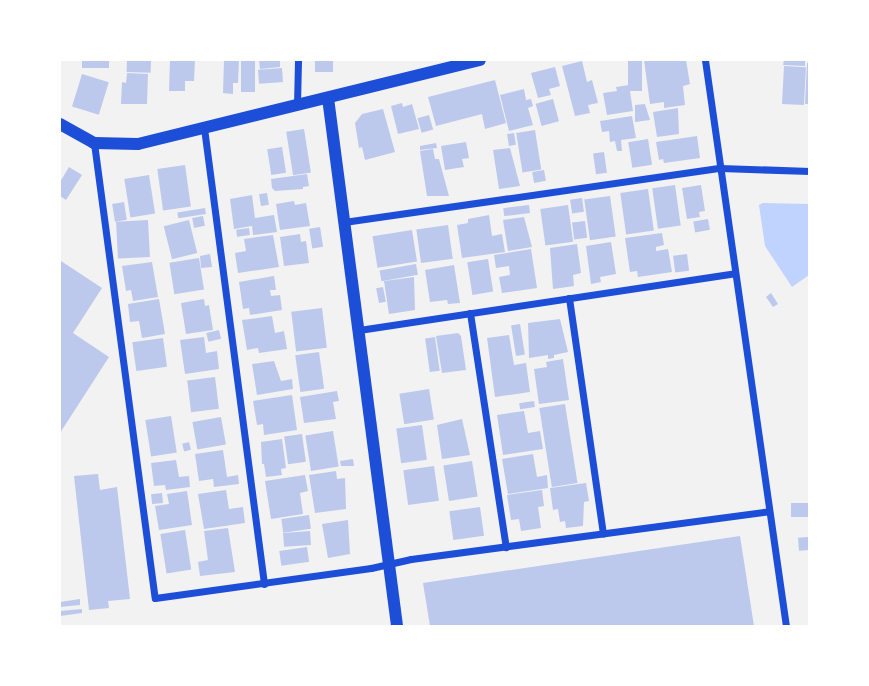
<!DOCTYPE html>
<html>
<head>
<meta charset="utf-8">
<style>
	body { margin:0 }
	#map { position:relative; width:869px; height:686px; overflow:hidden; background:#f2f2f2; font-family:Overpass,sans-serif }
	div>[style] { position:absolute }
	.water>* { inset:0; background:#bfd3fe }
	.building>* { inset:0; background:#bdc9ec; transform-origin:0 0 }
	.minor>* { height:7px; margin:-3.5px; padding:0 3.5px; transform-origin:3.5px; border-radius:3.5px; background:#1d4ed8 }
	.tertiary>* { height:12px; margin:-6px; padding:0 6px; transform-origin:6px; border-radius:6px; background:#1d4ed8 }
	span { translate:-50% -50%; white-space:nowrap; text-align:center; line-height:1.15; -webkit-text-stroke:5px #fff; paint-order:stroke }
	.frame { position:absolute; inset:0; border:61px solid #fff; pointer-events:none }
</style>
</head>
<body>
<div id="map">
	<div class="water">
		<div style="clip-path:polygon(763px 203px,809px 204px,809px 275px,792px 287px,765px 246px,759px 205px)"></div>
	</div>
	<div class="building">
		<div style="left:82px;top:60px;width:27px;height:8px"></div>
		<div style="left:127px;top:60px;width:24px;height:12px;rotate:2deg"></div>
		<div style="clip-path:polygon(170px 60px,195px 60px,194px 81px,185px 81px,185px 91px,169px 91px)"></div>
		<div style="clip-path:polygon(224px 60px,239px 60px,238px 83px,233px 83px,233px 94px,223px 93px)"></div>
		<div style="left:241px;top:60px;width:14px;height:32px"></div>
		<div style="clip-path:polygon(259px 60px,280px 60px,280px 67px,260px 69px)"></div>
		<div style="left:315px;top:60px;width:18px;height:12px"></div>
		<div style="left:628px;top:60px;width:14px;height:31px"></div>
		<div style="clip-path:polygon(644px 60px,686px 60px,690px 84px,683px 86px,685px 105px,664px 108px,664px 102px,650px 104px)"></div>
		<div style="clip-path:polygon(784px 60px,805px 60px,805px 66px,783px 65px)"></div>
		<div style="clip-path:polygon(582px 61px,587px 82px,592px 80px,598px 103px,588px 105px,590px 113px,575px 116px,562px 66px)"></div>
		<div style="clip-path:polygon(807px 63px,810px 63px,810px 104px,805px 104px)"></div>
		<div style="left:784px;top:66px;width:22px;height:38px;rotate:3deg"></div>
		<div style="clip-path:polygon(555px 67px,560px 86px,549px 89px,551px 95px,538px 98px,531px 73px)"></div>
		<div style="left:282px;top:68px;width:14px;height:24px;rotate:86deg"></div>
		<div style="clip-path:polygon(127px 73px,148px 74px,147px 104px,121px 104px,122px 82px,126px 83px)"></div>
		<div style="left:82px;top:74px;width:28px;height:34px;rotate:17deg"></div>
		<div style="clip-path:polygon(495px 80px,506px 123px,485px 129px,482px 114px,436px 126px,428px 97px)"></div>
		<div style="clip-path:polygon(629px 85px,633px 111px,607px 115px,603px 93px,617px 91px,616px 87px)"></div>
		<div style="clip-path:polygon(524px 89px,526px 100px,531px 99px,533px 106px,528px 108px,533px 125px,509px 131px,500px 95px)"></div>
		<div style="left:553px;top:99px;width:23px;height:18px;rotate:75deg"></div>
		<div style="clip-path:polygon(402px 103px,403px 107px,412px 104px,419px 129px,398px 134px,391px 106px)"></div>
		<div style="clip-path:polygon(645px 104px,650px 120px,635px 122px,635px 105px)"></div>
		<div style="clip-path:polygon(678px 108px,679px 134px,657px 137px,653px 112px)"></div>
		<div style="clip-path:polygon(383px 109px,395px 152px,365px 160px,362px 147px,359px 148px,355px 123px,362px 114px)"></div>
		<div style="left:429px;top:115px;width:15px;height:12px;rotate:74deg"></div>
		<div style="clip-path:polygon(632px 116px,636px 138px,621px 140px,622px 151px,617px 151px,615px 141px,610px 142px,609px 131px,602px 132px,600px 121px)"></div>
		<div style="left:304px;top:129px;width:44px;height:18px;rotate:81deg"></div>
		<div style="left:535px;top:130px;width:40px;height:19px;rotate:81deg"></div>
		<div style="left:514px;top:133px;width:12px;height:7px;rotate:81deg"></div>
		<div style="clip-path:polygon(697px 136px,700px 158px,664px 163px,663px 159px,659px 160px,656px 142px)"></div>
		<div style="left:648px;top:139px;width:26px;height:20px;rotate:81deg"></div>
		<div style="clip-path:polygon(466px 142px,469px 158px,462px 159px,464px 167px,445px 170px,441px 146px)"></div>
		<div style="clip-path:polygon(436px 143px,437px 148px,420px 150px,420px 146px)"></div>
		<div style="left:282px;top:147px;width:26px;height:15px;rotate:81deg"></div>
		<div style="clip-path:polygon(510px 148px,520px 186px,499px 189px,493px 150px)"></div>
		<div style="clip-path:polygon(433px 149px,435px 159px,439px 159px,449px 196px,427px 196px,420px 151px)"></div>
		<div style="left:604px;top:152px;width:21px;height:11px;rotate:82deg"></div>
		<div style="left:185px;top:165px;width:42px;height:28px;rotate:82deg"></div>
		<div style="clip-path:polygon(69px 167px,82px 175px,66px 200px,60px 196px,60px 182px)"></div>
		<div style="left:544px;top:170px;width:11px;height:12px;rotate:80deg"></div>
		<div style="clip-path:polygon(307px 174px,309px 186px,303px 187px,303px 189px,275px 191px,272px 188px,271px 179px)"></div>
		<div style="left:149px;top:175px;width:39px;height:25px;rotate:81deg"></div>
		<div style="left:675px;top:185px;width:41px;height:23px;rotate:82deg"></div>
		<div style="clip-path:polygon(701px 185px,705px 211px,699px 212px,700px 217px,687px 219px,682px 188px)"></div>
		<div style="left:648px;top:189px;width:42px;height:28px;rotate:82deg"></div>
		<div style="left:267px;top:193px;width:12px;height:8px;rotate:81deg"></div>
		<div style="clip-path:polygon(252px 195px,255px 218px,274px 215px,277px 232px,253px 235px,252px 226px,234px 229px,230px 199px)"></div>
		<div style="left:610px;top:196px;width:41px;height:26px;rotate:82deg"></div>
		<div style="left:582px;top:198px;width:14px;height:12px;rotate:82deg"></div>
		<div style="clip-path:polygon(294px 201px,295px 205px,306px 203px,310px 226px,280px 230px,276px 204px)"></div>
		<div style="left:124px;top:202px;width:18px;height:12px;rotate:81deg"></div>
		<div style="left:529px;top:205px;width:8px;height:26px;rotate:83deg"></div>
		<div style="left:568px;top:205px;width:37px;height:28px;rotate:82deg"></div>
		<div style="left:205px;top:208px;width:6px;height:28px;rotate:81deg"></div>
		<div style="clip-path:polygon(489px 215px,492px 236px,502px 234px,505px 252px,462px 258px,457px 225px,468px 223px,468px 219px)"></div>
		<div style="left:203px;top:216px;width:10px;height:11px;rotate:79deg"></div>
		<div style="clip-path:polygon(524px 217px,532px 247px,508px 251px,503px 220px)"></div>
		<div style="left:708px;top:219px;width:11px;height:15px;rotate:80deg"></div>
		<div style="left:148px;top:220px;width:37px;height:32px;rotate:87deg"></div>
		<div style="left:189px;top:220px;width:34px;height:26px;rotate:76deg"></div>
		<div style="left:585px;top:221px;width:17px;height:13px;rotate:83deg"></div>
		<div style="left:448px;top:225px;width:34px;height:32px;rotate:82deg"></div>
		<div style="left:320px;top:227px;width:20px;height:11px;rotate:81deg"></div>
		<div style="left:249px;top:228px;width:7px;height:13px;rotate:82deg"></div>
		<div style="left:412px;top:230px;width:32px;height:40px;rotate:81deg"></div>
		<div style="clip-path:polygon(662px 233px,664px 245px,656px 247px,656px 251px,668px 249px,672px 272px,638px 277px,637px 271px,630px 272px,625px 238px)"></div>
		<div style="clip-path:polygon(300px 234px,301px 242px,306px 241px,309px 263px,284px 266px,280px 237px)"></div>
		<div style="clip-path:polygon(273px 235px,279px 267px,238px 273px,235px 253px,246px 251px,244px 239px)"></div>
		<div style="clip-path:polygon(611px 242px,616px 274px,600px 277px,601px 282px,591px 284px,586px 246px)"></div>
		<div style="clip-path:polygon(577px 244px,581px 273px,573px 275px,574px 286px,553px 289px,550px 248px)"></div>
		<div style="clip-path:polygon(531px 249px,537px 288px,502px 293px,499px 277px,510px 275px,509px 266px,496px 268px,494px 255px)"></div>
		<div style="clip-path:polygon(210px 254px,212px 267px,201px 268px,200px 256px)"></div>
		<div style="left:687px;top:254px;width:17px;height:14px;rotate:83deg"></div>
		<div style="left:199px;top:258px;width:32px;height:30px;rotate:81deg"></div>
		<div style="left:488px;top:259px;width:33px;height:21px;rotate:81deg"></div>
		<div style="clip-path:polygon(61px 261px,102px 288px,73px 333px,109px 357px,60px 433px)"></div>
		<div style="clip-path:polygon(152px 262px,158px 297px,133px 301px,131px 290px,126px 291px,122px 266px)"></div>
		<div style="left:416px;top:264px;width:11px;height:37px;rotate:80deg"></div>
		<div style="clip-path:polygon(454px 265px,460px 303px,448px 304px,447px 300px,430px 302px,425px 270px)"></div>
		<div style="clip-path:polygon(274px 276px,276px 290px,270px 290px,271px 296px,280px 295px,282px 310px,250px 315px,249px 308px,243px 309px,239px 282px)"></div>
		<div style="clip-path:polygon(414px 277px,415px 310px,389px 314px,384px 281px)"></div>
		<div style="left:383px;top:287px;width:15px;height:7px;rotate:79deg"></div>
		<div style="clip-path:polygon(771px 293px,778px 304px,773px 307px,766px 297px)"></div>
		<div style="clip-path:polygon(159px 299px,165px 334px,142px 338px,139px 321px,130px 322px,128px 304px)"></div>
		<div style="clip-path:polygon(204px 299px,205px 306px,209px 305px,213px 330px,186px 334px,181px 303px)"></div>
		<div style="left:322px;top:308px;width:40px;height:31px;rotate:83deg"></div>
		<div style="clip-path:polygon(272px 316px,275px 333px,284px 331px,287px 349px,259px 353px,258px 348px,247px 350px,242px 320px)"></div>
		<div style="clip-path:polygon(560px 319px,568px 352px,554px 355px,554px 358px,548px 359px,548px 355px,529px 358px,528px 323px)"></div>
		<div style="left:520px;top:324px;width:31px;height:9px;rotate:81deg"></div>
		<div style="left:219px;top:330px;width:9px;height:13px;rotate:77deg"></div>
		<div style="clip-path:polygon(458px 333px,461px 336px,466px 370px,442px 373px,436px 336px)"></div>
		<div style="clip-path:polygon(509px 335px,514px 365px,526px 363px,530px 392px,495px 397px,487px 338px)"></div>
		<div style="clip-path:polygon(204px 337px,206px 353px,217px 351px,219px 369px,185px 374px,180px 340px)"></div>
		<div style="left:435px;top:337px;width:34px;height:10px;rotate:82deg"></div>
		<div style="left:163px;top:338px;width:29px;height:31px;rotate:82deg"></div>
		<div style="left:319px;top:352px;width:37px;height:24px;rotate:82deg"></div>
		<div style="clip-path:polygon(563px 359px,569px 400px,539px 404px,534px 369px,547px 367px,546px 362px)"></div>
		<div style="clip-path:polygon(274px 361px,281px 381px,292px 379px,293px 389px,257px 395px,252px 364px)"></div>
		<div style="left:215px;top:377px;width:32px;height:28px;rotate:83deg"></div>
		<div style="left:429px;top:389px;width:31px;height:30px;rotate:81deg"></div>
		<div style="clip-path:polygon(337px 391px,339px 401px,333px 402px,336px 419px,304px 423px,300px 397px)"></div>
		<div style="clip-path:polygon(292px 395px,297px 430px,264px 435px,263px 424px,257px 425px,253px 401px)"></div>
		<div style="left:534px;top:401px;width:6px;height:15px;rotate:81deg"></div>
		<div style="left:565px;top:404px;width:80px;height:26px;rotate:81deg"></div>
		<div style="clip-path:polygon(524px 411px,528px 433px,540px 431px,543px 449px,503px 455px,497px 415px)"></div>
		<div style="left:171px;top:416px;width:37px;height:26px;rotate:81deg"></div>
		<div style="left:221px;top:417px;width:28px;height:29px;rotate:80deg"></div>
		<div style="clip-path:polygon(462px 419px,470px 455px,442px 459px,437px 425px)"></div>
		<div style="left:422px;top:425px;width:35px;height:26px;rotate:82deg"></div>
		<div style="left:333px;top:431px;width:36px;height:28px;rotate:81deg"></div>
		<div style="left:302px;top:434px;width:28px;height:18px;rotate:82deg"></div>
		<div style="clip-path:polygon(282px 439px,286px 468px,281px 469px,282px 475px,266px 477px,264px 464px,262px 464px,261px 442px)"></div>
		<div style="left:189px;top:442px;width:8px;height:7px;rotate:76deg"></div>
		<div style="clip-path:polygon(223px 450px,227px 477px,238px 475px,239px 484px,214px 487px,213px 479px,199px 481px,195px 454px)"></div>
		<div style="clip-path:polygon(533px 454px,537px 477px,547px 475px,548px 488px,508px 494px,502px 459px)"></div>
		<div style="clip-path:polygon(353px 459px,354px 466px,341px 466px,340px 461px)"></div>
		<div style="clip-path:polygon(176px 460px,179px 477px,189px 476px,190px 487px,166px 490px,165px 485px,154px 486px,151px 463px)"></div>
		<div style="left:472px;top:461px;width:36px;height:29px;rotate:81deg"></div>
		<div style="left:434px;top:466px;width:35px;height:31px;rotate:82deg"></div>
		<div style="clip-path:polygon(336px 471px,337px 479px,345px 478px,346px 509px,315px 513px,309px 475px)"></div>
		<div style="clip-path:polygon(98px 474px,100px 490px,117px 487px,130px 599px,108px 601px,109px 608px,89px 610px,74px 476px)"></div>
		<div style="clip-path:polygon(305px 475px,308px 491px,300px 493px,303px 514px,271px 519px,265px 481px)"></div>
		<div style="clip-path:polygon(586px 483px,589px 501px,584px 502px,583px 526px,566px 528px,565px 521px,560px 522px,558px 509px,553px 510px,550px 488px)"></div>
		<div style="clip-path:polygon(226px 490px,229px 509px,243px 507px,245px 523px,204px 529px,198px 494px)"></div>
		<div style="clip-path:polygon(542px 490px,544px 506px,538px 507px,541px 528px,521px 531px,519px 519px,511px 520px,507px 495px)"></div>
		<div style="clip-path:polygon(187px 491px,192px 525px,159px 530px,155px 506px,169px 504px,167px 494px)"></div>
		<div style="left:162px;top:493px;width:10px;height:11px;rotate:84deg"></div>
		<div style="left:810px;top:503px;width:14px;height:19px;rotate:90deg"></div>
		<div style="left:480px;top:507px;width:29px;height:31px;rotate:82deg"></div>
		<div style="left:309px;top:515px;width:14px;height:28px;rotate:82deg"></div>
		<div style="clip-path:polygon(348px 520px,350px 554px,328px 558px,322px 524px)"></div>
		<div style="clip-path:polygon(228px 528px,235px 572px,200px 576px,198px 562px,208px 560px,204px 531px)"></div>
		<div style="left:185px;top:530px;width:40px;height:25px;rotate:81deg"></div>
		<div style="left:310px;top:531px;width:14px;height:27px;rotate:86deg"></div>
		<div style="clip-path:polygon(740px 536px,754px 626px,430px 626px,423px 583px)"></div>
		<div style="left:808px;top:537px;width:13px;height:10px;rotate:86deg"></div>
		<div style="left:307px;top:547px;width:15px;height:28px;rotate:82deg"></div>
		<div style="clip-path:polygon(80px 599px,80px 605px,60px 607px,60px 602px)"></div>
		<div style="clip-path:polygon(82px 609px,82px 613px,60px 616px,60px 611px)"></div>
	</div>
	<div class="minor">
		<div style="left:705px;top:60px;width:572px;rotate:81.86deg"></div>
		<div style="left:297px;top:105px;width:45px;rotate:-88.7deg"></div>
		<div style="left:204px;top:128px;width:460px;rotate:82.5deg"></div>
		<div style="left:94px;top:143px;width:459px;rotate:82.4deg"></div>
		<div style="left:155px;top:598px;width:218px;rotate:-7.9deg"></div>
		<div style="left:371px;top:568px;width:41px;rotate:-12.7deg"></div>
		<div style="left:411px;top:559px;width:361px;rotate:-7.6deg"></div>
		<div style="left:344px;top:222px;width:380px;rotate:-8.2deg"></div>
		<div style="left:720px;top:168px;width:90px;rotate:1.9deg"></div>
		<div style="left:569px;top:298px;width:238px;rotate:81.8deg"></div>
		<div style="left:470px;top:313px;width:237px;rotate:81.3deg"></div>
		<div style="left:359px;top:330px;width:380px;rotate:-8.6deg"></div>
	</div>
	<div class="tertiary">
		<div style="left:328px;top:98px;width:532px;rotate:82.55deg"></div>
		<div style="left:60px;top:124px;width:39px;rotate:29deg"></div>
		<div style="left:94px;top:143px;width:44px;rotate:1.3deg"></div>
		<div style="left:138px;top:144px;width:352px;rotate:-13.8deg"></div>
	</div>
	<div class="frame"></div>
</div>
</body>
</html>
